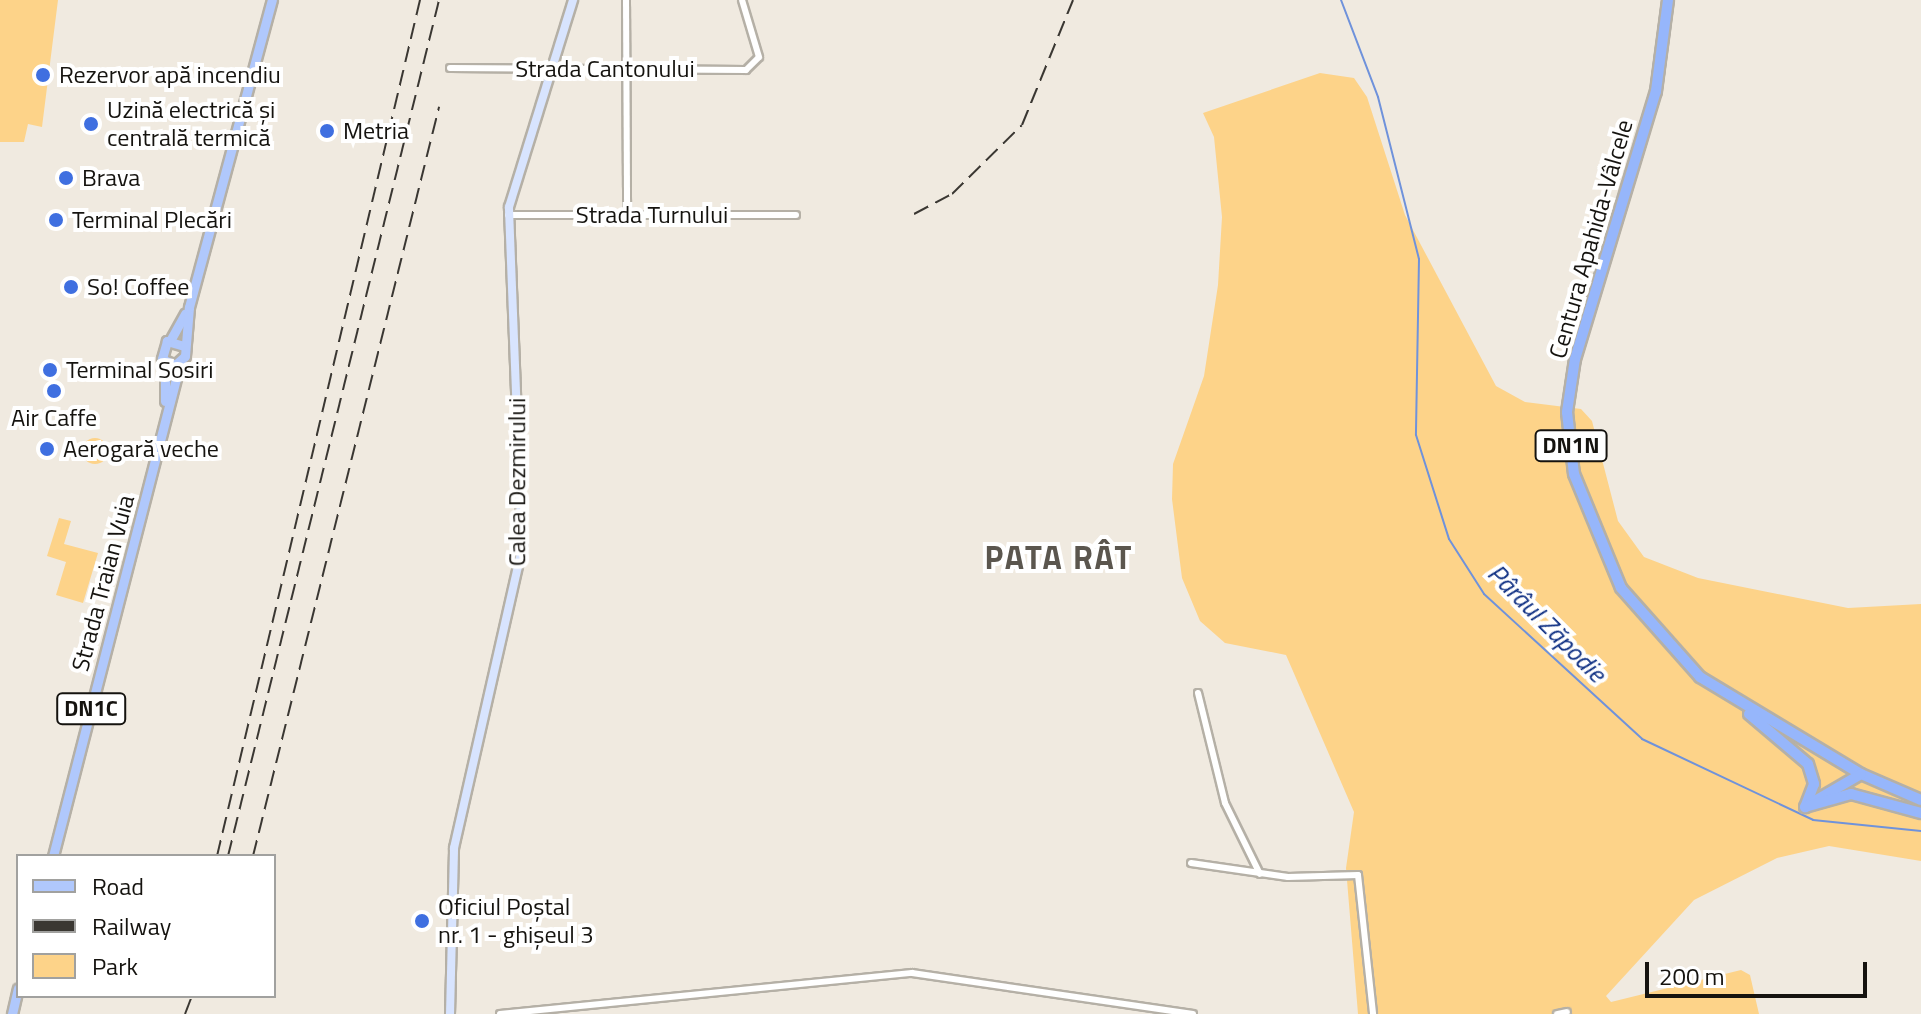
<!DOCTYPE html>
<html>
<head>
<meta charset="utf-8">
<style>
	body { margin:0 }
	#map { position:relative; width:1921px; height:1014px; overflow:hidden; background:#f0eae0; font-family:"Titillium Web",sans-serif }
	div>[style] { position:absolute }
	.green>* { inset:0; background:#fdd389 }
	.round { border-radius:50% }
	.stream>* { height:2px; margin:-1px; padding:0 1px; transform-origin:1px; border-radius:1px; background:#6f92db }
	.roads { filter:drop-shadow(2px 0 #b5b0a6) drop-shadow(-2px 0 #b5b0a6) drop-shadow(0 2px #b5b0a6) drop-shadow(0 -2px #b5b0a6) }
	.minor>* { height:6px; margin:-3px; padding:0 3px; transform-origin:3px; border-radius:3px; background:#fff }
	.secondary>* { height:8px; margin:-4px; padding:0 4px; transform-origin:4px; border-radius:4px; background:#d8e4fe }
	.primary>* { height:9px; margin:-4.5px; padding:0 4.5px; transform-origin:4.5px; border-radius:4.5px; background:#b0c8fc }
	.trunk>* { height:10px; margin:-5px; padding:0 5px; transform-origin:5px; border-radius:5px; background:#96b6fb }
	.rail>* { height:2px; margin-top:-1px; transform-origin:0; background:repeating-linear-gradient(90deg,#3a3732 0 16px,transparent 0 24px) }
	.dots>* { width:22px; height:22px; translate:-50% -50%; box-sizing:border-box; border:4px solid #fff; border-radius:50% }
	span { translate:-50% -50%; white-space:nowrap; text-align:center; line-height:1.15; -webkit-text-stroke:8px #fff; paint-order:stroke }
	.shield-label span { padding:2px 6px; background:#fff; border:2px solid; border-radius:6px; -webkit-text-stroke-width:0 }
	.shield-label { font-size:22px; color:#15130f; font-weight:700 }
	.street-label { font-size:24px; color:#15130f }
	.poi-label { font-size:24px; color:#15130f }
	.left { translate:0 -50%; text-align:left }
	.water-label { font-size:26px; color:#0d2e82; font-style:italic }
	.district-label { font-size:32px; color:#5b564e; font-weight:700; letter-spacing:2px }
	.legend { position:absolute; left:16px; top:854px; width:260px; height:144px; box-sizing:border-box; background:#fff; border:2px solid #a1a19f; margin:0; padding:10px 14px; list-style:none; font-size:24px; color:#15130f }
	.legend li { display:flex; align-items:center; gap:16px; height:40px }
	.legend b { width:40px; border:2px solid #a1a19f }
	.scale { position:absolute; left:1645px; top:962px; width:222px; height:36px; box-sizing:border-box; border:4px solid #15130f; border-top:0; padding-left:10px; font-size:24px; line-height:28px; white-space:nowrap; color:#15130f; -webkit-text-stroke:6px #fff; paint-order:stroke }
</style>
</head>
<body>
<div id="map">
	<div class="green">
		<div style="clip-path:polygon(0 0,58px 0,42px 127px,28px 124px,24px 142px,0 142px)"></div>
		<div style="clip-path:polygon(1320px 73px,1354px 78px,1367px 97px,1405px 215px,1496px 386px,1525px 402px,1581px 409px,1592px 421px,1618px 521px,1644px 557px,1698px 578px,1848px 608px,1921px 604px,1921px 861px,1829px 846px,1777px 858px,1694px 900px,1606px 996px,1611px 1002px,1741px 970px,1750px 975px,1759px 1014px,1358px 1014px,1346px 868px,1354px 812px,1286px 655px,1225px 643px,1200px 621px,1182px 578px,1172px 499px,1173px 464px,1204px 376px,1218px 285px,1222px 217px,1214px 137px,1203px 113px)"></div>
		<div class="round" style="left:82px;top:438px;width:26px;height:26px"></div>
		<div style="clip-path:polygon(59px 518px,71px 521px,64px 544px,98px 553px,83px 603px,56px 595px,66px 562px,47px 556px)"></div>
	</div>
	<div class="stream">
		<div style="left:1341px;top:0;width:104px;rotate:69.1deg"></div>
		<div style="left:1378px;top:97px;width:167px;rotate:75.8deg"></div>
		<div style="left:1419px;top:259px;width:176px;rotate:91deg"></div>
		<div style="left:1416px;top:435px;width:109px;rotate:72.4deg"></div>
		<div style="left:1449px;top:539px;width:65px;rotate:57.5deg"></div>
		<div style="left:1484px;top:594px;width:214px;rotate:42.5deg"></div>
		<div style="left:1642px;top:739px;width:189px;rotate:25.3deg"></div>
		<div style="left:1813px;top:820px;width:109px;rotate:5.8deg"></div>
	</div>
	<div class="roads">
		<div class="minor">
			<div style="left:626px;top:0;width:212px;rotate:89.7deg"></div>
			<div style="left:450px;top:68px;width:296px;rotate:0.4deg"></div>
			<div style="left:746px;top:70px;width:18px;rotate:-45deg"></div>
			<div style="left:759px;top:57px;width:59px;rotate:-106.6deg"></div>
			<div style="left:508px;top:215px;width:288px"></div>
			<div style="left:1198px;top:693px;width:113px;rotate:76.2deg"></div>
			<div style="left:1225px;top:803px;width:79px;rotate:63.8deg"></div>
			<div style="left:1191px;top:863px;width:98px;rotate:8.2deg"></div>
			<div style="left:1288px;top:877px;width:70px;rotate:-1.6deg"></div>
			<div style="left:1358px;top:875px;width:140px;rotate:83.8deg"></div>
			<div style="left:500px;top:1014px;width:414px;rotate:-5.7deg"></div>
			<div style="left:912px;top:973px;width:284px;rotate:8.3deg"></div>
			<div style="left:1557px;top:1014px;width:10px;rotate:-11deg"></div>
		</div>
		<div class="secondary">
			<div style="left:450px;top:1014px;width:166px;rotate:-88.6deg"></div>
			<div style="left:454px;top:848px;width:308px;rotate:-77.2deg"></div>
			<div style="left:522px;top:548px;width:341px;rotate:-92.2deg"></div>
			<div style="left:509px;top:207px;width:217px;rotate:-72.8deg"></div>
		</div>
		<div class="primary">
			<div style="left:171px;top:339px;width:29px;rotate:-61deg"></div>
			<div style="left:184px;top:346px;width:18px;rotate:-164deg"></div>
			<div style="left:167px;top:341px;width:19px;rotate:106deg"></div>
			<div style="left:162px;top:359px;width:14px;rotate:25deg"></div>
			<div style="left:175px;top:365px;width:13px;rotate:-42deg"></div>
			<div style="left:185px;top:356px;width:49px;rotate:-85.3deg"></div>
			<div style="left:189px;top:307px;width:318px;rotate:-74.9deg"></div>
			<div style="left:165px;top:401px;width:38px;rotate:-90deg"></div>
			<div style="left:53px;top:856px;width:509px;rotate:-75.55deg"></div>
			<div style="left:12px;top:1014px;width:26px;rotate:-77deg"></div>
		</div>
		<div class="trunk">
			<div style="left:1668px;top:0;width:92px;rotate:97.5deg"></div>
			<div style="left:1656px;top:91px;width:280px;rotate:106.8deg"></div>
			<div style="left:1575px;top:359px;width:54px;rotate:98.6deg"></div>
			<div style="left:1567px;top:412px;width:62px;rotate:83.6deg"></div>
			<div style="left:1574px;top:474px;width:123px;rotate:67.6deg"></div>
			<div style="left:1621px;top:588px;width:119px;rotate:48.4deg"></div>
			<div style="left:1700px;top:677px;width:188px;rotate:31.1deg"></div>
			<div style="left:1861px;top:774px;width:65px;rotate:23.4deg"></div>
			<div style="left:1749px;top:714px;width:77px;rotate:40.3deg"></div>
			<div style="left:1808px;top:764px;width:21px;rotate:73deg"></div>
			<div style="left:1814px;top:784px;width:25px;rotate:111deg"></div>
			<div style="left:1808px;top:805px;width:61px;rotate:-30.3deg"></div>
			<div style="left:1805px;top:807px;width:48px;rotate:-15.8deg"></div>
			<div style="left:1851px;top:794px;width:73px;rotate:15.2deg"></div>
		</div>
	</div>
	<div class="rail">
		<div style="left:914px;top:214px;width:43px;rotate:-27.8deg"></div>
		<div style="left:952px;top:194px;width:98px;rotate:-44.6deg"></div>
		<div style="left:1022px;top:125px;width:135px;rotate:-67.8deg"></div>
		<div style="left:217px;top:856px;width:880px;rotate:-76.66deg"></div>
		<div style="left:228px;top:856px;width:882px;rotate:-76.15deg"></div>
		<div style="left:253px;top:856px;width:772px;rotate:-76.05deg"></div>
		<div style="left:185px;top:1014px;width:19px;rotate:-69deg"></div>
	</div>
	<div class="dots">
		<div style="left:43px;top:75px;background:#3f6fe0"></div>
		<div style="left:91px;top:124px;background:#3f6fe0"></div>
		<div style="left:327px;top:131px;background:#3f6fe0"></div>
		<div style="left:66px;top:178px;background:#3f6fe0"></div>
		<div style="left:56px;top:220px;background:#3f6fe0"></div>
		<div style="left:71px;top:287px;background:#3f6fe0"></div>
		<div style="left:50px;top:370px;background:#3f6fe0"></div>
		<div style="left:54px;top:391px;background:#3f6fe0"></div>
		<div style="left:47px;top:449px;background:#3f6fe0"></div>
		<div style="left:422px;top:921px;background:#3f6fe0"></div>
	</div>
	<div class="shield-label">
		<span style="left:1571px;top:446px">DN1N</span>
		<span style="left:91px;top:709px">DN1C</span>
	</div>
	<div class="street-label">
		<span style="left:605px;top:69px">Strada Cantonului</span>
		<span style="left:652px;top:215px">Strada Turnului</span>
		<span style="left:1591px;top:239px;rotate:-74deg">Centura Apahida-Vâlcele</span>
		<span style="left:517px;top:482px;rotate:-90deg">Calea Dezmirului</span>
		<span style="left:103px;top:583px;rotate:-75deg">Strada Traian Vuia</span>
	</div>
	<div class="poi-label">
		<span class="left" style="left:59px;top:75px">Rezervor apă incendiu</span>
		<span class="left" style="left:107px;top:124px">Uzină electrică și<br>centrală termică</span>
		<span class="left" style="left:343px;top:131px">Metria</span>
		<span class="left" style="left:82px;top:178px">Brava</span>
		<span class="left" style="left:72px;top:220px">Terminal Plecări</span>
		<span class="left" style="left:87px;top:287px">So! Coffee</span>
		<span class="left" style="left:66px;top:370px">Terminal Sosiri</span>
		<span style="left:54px;top:418px">Air Caffe</span>
		<span class="left" style="left:63px;top:449px">Aerogară veche</span>
		<span class="left" style="left:438px;top:921px">Oficiul Poștal<br>nr. 1 - ghișeul 3</span>
	</div>
	<div class="water-label">
		<span style="left:1547px;top:623px;rotate:45deg">Pârâul Zăpodie</span>
	</div>
	<div class="district-label">
		<span style="left:1059px;top:557px">PATA RÂT</span>
	</div>
	<ul class="legend">
	<li><b style="height:10px;background:#b0c8fc"></b>Road</li>
	<li><b style="height:10px;background:#3a3732"></b>Railway</li>
	<li><b style="height:22px;background:#fdd389"></b>Park</li>
	</ul>
	<div class="scale">200 m</div>
</div>
</body>
</html>
